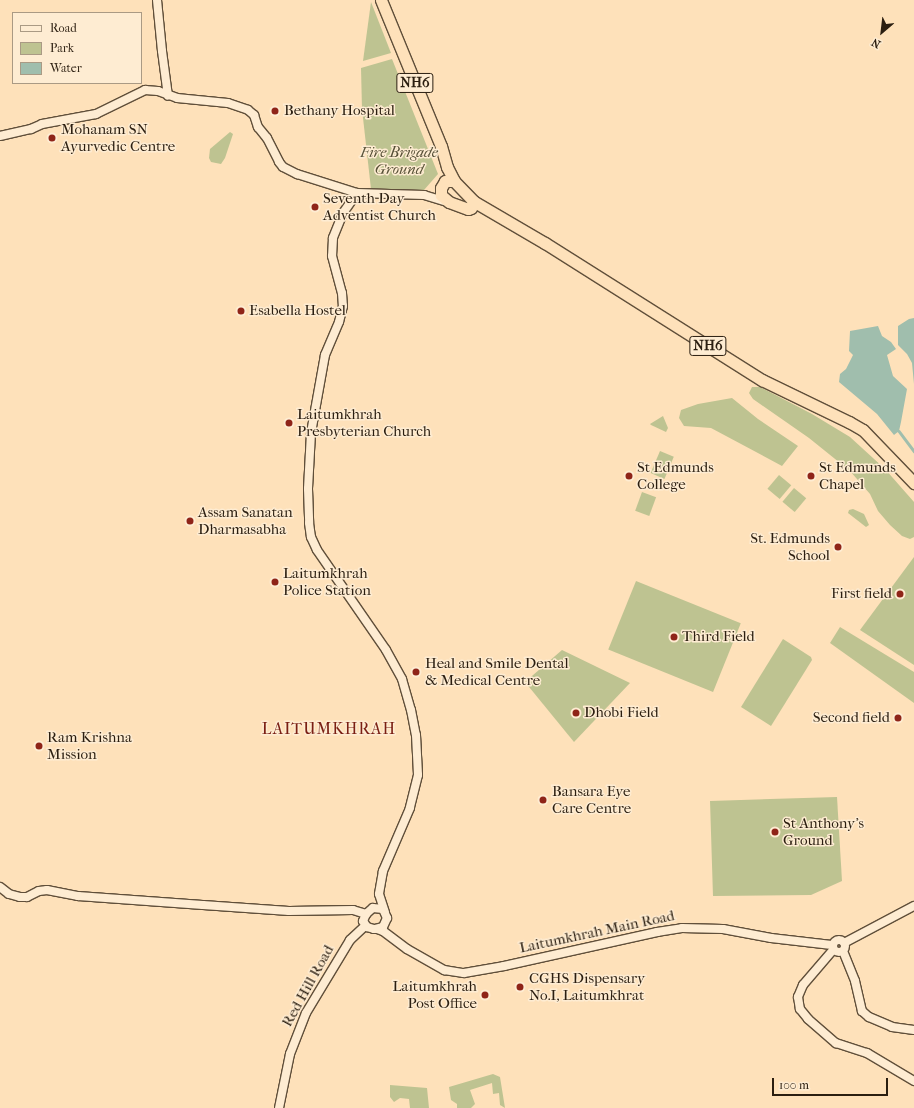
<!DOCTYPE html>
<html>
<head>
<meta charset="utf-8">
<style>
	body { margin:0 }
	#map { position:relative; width:914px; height:1108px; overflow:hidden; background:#fee1ba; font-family:"IM FELL French Canon",serif }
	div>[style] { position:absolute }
	.green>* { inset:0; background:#bec391; transform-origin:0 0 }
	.water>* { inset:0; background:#a0bead }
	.stream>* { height:2.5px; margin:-1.25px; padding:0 1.25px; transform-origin:1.25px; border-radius:1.25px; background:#a0bead }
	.roads { filter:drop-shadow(1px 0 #604f3a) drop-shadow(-1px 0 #604f3a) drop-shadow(0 1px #604f3a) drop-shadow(0 -1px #604f3a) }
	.minor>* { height:8px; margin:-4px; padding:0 4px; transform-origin:4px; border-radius:4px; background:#feecd2 }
	.minor>.ring { margin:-4px; padding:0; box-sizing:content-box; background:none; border:8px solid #feecd2; border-radius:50% }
	.highway>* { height:11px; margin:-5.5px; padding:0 5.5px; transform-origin:5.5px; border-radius:5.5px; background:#fee1ba }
	.dots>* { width:11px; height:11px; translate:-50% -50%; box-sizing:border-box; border:2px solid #feecd2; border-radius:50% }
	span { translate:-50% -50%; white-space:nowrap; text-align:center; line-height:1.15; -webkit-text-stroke:3px #feecd2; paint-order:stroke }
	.shield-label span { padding:1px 3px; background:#feecd2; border:1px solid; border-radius:3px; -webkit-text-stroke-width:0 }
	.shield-label { font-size:14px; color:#2b1e10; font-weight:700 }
	.poi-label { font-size:15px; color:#2b1e10 }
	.left { translate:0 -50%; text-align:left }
	.right { translate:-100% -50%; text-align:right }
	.park-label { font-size:15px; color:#575037; font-style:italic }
	.street-label { font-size:15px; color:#2b1e10 }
	.neighbourhood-label { font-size:16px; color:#7a1f14; letter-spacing:1px }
	.legend { position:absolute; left:12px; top:12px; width:130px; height:72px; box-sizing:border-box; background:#feecd2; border:1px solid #aa9a84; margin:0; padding:5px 7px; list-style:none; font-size:12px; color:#2b1e10 }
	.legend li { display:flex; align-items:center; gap:8px; height:20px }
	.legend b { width:20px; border:1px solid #aa9a84 }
	.north { position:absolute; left:862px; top:12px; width:40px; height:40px; -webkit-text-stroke:3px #feecd2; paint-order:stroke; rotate:208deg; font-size:11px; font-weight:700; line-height:16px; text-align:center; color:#2b1e10 }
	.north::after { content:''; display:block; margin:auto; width:14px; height:18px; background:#2b1e10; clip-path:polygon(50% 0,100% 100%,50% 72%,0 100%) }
	.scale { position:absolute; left:772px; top:1078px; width:116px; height:18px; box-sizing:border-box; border:2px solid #2b1e10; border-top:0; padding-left:5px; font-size:12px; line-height:14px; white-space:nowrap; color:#2b1e10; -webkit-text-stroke:3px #feecd2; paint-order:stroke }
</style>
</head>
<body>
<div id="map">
	<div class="green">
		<div style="clip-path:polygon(371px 2px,391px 53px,363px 61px)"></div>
		<div style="clip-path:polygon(392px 59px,438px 174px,424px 190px,371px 189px,362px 109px,361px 68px)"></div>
		<div style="clip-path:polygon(230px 132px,233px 134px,225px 158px,221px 164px,211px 162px,209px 158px,210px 149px)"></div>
		<div style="clip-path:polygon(752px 387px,760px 387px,812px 414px,850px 437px,885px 469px,914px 502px,914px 537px,910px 539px,902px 536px,890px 525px,878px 511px,870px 494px,850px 471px,809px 438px,753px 399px,749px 393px)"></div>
		<div style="clip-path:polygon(732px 398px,758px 419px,798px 446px,782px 466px,711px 428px,684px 426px,679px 418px,681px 410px,698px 404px)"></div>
		<div style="clip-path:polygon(663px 416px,668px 428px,666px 432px,651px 425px,650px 424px)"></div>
		<div style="left:660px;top:451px;width:15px;height:24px;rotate:23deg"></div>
		<div style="left:779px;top:475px;width:16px;height:18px;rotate:40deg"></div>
		<div style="left:794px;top:488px;width:16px;height:18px;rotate:40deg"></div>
		<div style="left:642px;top:492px;width:15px;height:20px;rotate:20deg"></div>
		<div style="clip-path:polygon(853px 509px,864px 514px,869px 525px,866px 527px,848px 513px,849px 510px)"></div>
		<div style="clip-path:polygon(914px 557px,914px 665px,860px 630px)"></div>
		<div style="left:636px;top:581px;width:113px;height:74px;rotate:22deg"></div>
		<div style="clip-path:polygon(840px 627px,914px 672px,914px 703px,830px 643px)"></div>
		<div style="clip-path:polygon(783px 639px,811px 657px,812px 660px,771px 726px,741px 707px)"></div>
		<div style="clip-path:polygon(562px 650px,630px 683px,574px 742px,525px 682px)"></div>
		<div style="clip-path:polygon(837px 797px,842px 881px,811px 895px,713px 896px,710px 801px)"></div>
		<div style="clip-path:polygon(493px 1074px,500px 1077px,505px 1108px,500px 1105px,499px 1093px,493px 1094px,492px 1083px,470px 1090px,475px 1104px,471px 1108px,457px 1108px,457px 1104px,451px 1100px,449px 1087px)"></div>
		<div style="clip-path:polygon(390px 1085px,427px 1088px,429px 1108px,410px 1108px,409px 1099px,400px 1098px,394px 1102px,390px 1097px)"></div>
	</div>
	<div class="water">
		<div style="clip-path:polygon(914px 318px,914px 384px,912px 363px,907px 354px,898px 345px,898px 326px,909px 319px)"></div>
		<div style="clip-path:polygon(878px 326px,882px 336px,891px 342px,896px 349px,887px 355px,893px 376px,907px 389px,901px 422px,899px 431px,894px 435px,877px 414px,839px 382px,840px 374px,846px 369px,853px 355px,849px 351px,850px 331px)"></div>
	</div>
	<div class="stream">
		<div style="left:899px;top:431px;width:25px;rotate:53deg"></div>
	</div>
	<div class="roads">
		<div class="minor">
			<div style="left:157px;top:0;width:51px;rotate:84.4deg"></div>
			<div style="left:162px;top:51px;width:45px;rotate:82.4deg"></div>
			<div style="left:0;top:136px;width:32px;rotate:-13deg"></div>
			<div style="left:31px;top:129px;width:12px;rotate:-24deg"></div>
			<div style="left:42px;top:124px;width:55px;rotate:-10.5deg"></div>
			<div style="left:96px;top:114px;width:55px;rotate:-26.1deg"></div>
			<div style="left:145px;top:90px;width:13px;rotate:4deg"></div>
			<div style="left:158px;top:91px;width:20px;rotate:20deg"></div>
			<div style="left:177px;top:98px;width:51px;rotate:5.6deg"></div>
			<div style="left:228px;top:103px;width:21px;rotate:19deg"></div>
			<div style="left:248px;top:110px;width:8px;rotate:40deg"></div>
			<div style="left:254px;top:115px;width:13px;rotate:72deg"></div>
			<div style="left:258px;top:127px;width:14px;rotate:51deg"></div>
			<div style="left:267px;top:138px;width:27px;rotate:63deg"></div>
			<div style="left:279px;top:162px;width:6px;rotate:51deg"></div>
			<div style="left:283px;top:167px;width:16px;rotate:27deg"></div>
			<div style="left:297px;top:174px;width:63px;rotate:17.6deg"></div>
			<div style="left:357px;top:193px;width:67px;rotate:1.7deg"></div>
			<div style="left:424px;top:195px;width:24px;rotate:17deg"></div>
			<div style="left:357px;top:193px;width:24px;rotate:125deg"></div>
			<div style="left:343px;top:213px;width:27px;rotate:112deg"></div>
			<div style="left:333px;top:238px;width:18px;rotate:93deg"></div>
			<div style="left:332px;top:256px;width:38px;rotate:75deg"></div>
			<div style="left:342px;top:293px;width:13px;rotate:86deg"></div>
			<div style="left:343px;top:306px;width:16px;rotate:104deg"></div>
			<div style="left:339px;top:322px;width:36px;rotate:113deg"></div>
			<div style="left:325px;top:355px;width:79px;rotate:100.2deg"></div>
			<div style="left:311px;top:433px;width:56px;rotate:93.1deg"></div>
			<div style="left:308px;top:489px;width:34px;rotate:88deg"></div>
			<div style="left:309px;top:523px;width:14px;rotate:82deg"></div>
			<div style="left:311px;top:537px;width:14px;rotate:65deg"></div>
			<div style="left:317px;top:550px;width:121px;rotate:55.4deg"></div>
			<div style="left:386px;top:650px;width:33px;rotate:61deg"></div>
			<div style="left:402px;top:679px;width:32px;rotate:74deg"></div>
			<div style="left:411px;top:710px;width:25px;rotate:79deg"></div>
			<div style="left:416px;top:735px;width:40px;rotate:87.1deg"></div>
			<div style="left:418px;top:775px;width:34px;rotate:104deg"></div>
			<div style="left:410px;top:808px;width:69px;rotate:113.2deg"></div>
			<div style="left:383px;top:871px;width:23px;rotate:100deg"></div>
			<div style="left:379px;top:894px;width:19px;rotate:72deg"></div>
			<div style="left:0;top:887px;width:11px;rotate:38deg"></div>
			<div style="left:9px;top:894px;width:11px;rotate:15deg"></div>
			<div style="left:20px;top:897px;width:7px"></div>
			<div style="left:27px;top:897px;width:13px;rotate:-27deg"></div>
			<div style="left:39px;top:891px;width:8px;rotate:-7deg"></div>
			<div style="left:47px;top:890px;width:32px;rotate:11deg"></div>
			<div style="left:78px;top:896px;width:125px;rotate:4.1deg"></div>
			<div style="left:203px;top:905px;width:86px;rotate:4deg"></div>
			<div style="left:289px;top:911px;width:64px;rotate:-0.9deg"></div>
			<div style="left:353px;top:910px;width:14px;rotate:17deg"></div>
			<div style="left:373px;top:908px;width:10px;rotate:6deg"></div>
			<div style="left:383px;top:909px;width:10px;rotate:66deg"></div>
			<div style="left:387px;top:918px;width:10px;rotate:114deg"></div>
			<div style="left:383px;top:927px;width:9px;rotate:167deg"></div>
			<div style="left:374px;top:929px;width:7px;rotate:-164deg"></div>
			<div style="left:367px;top:927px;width:7px;rotate:-124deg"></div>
			<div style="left:363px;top:921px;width:8px;rotate:-67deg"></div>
			<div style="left:366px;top:914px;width:9px;rotate:-41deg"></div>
			<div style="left:377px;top:929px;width:6px;rotate:18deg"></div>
			<div style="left:383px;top:931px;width:30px;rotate:37deg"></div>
			<div style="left:407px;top:949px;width:43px;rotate:29.6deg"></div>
			<div style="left:444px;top:970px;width:20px;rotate:9deg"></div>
			<div style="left:464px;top:973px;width:41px;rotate:-9.9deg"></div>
			<div style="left:504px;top:966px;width:157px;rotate:-12.5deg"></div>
			<div style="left:657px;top:932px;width:25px;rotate:-9deg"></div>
			<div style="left:682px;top:928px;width:41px;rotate:1.4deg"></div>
			<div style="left:723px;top:929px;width:49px;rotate:10.6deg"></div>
			<div style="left:771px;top:938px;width:61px;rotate:6.5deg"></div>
			<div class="ring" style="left:833px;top:940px;width:4px;height:4px"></div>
			<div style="left:844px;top:943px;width:79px;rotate:-27.9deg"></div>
			<div style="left:833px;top:950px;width:46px;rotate:130.6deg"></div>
			<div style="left:803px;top:985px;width:13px;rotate:113deg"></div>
			<div style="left:798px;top:997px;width:12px;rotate:81deg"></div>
			<div style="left:800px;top:1009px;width:13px;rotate:51deg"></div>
			<div style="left:808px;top:1019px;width:37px;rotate:41deg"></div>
			<div style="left:836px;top:1043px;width:33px;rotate:18deg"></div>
			<div style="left:867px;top:1053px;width:55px;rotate:30.8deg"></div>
			<div style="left:843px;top:951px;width:32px;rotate:68deg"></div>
			<div style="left:855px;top:981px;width:31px;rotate:77deg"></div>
			<div style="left:862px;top:1011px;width:9px;rotate:41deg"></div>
			<div style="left:869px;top:1017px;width:25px;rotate:23deg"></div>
			<div style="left:892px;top:1027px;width:22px;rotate:8deg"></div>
			<div style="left:279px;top:1108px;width:55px;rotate:-78.5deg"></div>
			<div style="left:290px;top:1054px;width:44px;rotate:-68.7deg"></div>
			<div style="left:306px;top:1013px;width:85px;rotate:-58.9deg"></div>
			<div style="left:350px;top:940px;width:21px;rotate:-43deg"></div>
		</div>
		<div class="highway">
			<div style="left:381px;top:0;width:158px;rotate:67.7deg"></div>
			<div style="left:441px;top:146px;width:22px;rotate:74deg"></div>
			<div style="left:447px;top:167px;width:16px;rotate:63deg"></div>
			<div style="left:454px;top:181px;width:28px;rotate:46deg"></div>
			<div style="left:473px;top:201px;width:7px;rotate:106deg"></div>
			<div style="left:471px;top:208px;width:3px;rotate:162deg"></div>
			<div style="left:468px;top:209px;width:20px;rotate:-160deg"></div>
			<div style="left:449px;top:202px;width:11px;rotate:-139deg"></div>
			<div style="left:441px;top:195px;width:7px;rotate:-90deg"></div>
			<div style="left:441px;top:188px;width:8px;rotate:-60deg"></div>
			<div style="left:445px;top:181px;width:9px"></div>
			<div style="left:473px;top:201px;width:83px;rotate:30.3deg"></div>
			<div style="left:545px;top:243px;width:257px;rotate:32.3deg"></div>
			<div style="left:762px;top:380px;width:97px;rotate:25.8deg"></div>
			<div style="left:849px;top:422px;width:16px;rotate:30deg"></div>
			<div style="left:863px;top:430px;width:74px;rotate:46.1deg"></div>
		</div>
	</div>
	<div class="dots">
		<div style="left:275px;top:111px;background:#8f2418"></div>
		<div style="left:52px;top:138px;background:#8f2418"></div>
		<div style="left:315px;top:207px;background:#8f2418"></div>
		<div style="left:241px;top:311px;background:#8f2418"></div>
		<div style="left:289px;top:423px;background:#8f2418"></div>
		<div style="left:629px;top:476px;background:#8f2418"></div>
		<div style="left:811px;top:476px;background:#8f2418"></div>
		<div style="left:190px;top:521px;background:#8f2418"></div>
		<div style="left:838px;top:547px;background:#8f2418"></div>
		<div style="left:275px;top:582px;background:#8f2418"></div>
		<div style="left:900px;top:594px;background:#8f2418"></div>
		<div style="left:674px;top:637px;background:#8f2418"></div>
		<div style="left:416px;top:672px;background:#8f2418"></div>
		<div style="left:576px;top:713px;background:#8f2418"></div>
		<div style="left:898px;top:718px;background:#8f2418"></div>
		<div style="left:39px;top:746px;background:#8f2418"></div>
		<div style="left:543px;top:800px;background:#8f2418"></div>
		<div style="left:775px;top:832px;background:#8f2418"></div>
		<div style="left:520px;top:987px;background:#8f2418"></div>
		<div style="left:485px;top:995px;background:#8f2418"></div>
	</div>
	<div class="shield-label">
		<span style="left:415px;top:83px">NH6</span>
		<span style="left:708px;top:346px">NH6</span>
	</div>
	<div class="poi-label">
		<span class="left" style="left:284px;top:111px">Bethany Hospital</span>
		<span class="left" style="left:61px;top:138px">Mohanam SN<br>Ayurvedic Centre</span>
		<span class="left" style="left:323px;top:207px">Seventh Day<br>Adventist Church</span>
		<span class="left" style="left:249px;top:311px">Esabella Hostel</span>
		<span class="left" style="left:297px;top:423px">Laitumkhrah<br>Presbyterian Church</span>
		<span class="left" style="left:637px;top:476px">St Edmunds<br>College</span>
		<span class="left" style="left:819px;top:476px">St Edmunds<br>Chapel</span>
		<span class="left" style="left:198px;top:521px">Assam Sanatan<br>Dharmasabha</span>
		<span class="right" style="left:830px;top:547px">St. Edmunds<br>School</span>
		<span class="left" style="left:283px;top:582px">Laitumkhrah<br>Police Station</span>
		<span class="right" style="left:892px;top:594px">First field</span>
		<span class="left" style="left:682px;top:637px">Third Field</span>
		<span class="left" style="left:425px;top:672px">Heal and Smile Dental<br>&amp; Medical Centre</span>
		<span class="left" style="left:584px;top:713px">Dhobi Field</span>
		<span class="right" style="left:890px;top:718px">Second field</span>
		<span class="left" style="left:47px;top:746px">Ram Krishna<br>Mission</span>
		<span class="left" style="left:552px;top:800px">Bansara Eye<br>Care Centre</span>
		<span class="left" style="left:783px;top:832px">St Anthony's<br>Ground</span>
		<span class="left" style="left:529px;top:987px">CGHS Dispensary<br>No.I, Laitumkhrat</span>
		<span class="right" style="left:477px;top:995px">Laitumkhrah<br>Post Office</span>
	</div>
	<div class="park-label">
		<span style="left:399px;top:161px">Fire Brigade<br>Ground</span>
	</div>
	<div class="street-label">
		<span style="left:597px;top:932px;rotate:-12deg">Laitumkhrah Main Road</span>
		<span style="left:308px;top:986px;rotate:-61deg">Red Hill Road</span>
	</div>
	<div class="neighbourhood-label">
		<span style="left:329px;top:729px">LAITUMKHRAH</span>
	</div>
	<ul class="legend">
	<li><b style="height:5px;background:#feecd2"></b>Road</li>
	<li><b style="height:11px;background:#bec391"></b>Park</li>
	<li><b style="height:11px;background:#a0bead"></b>Water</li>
	</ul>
	<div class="north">N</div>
	<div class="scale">100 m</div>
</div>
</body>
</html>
